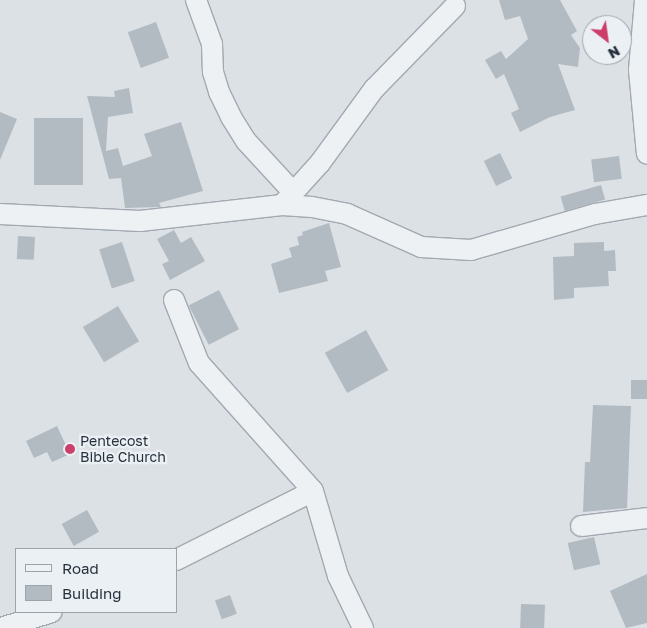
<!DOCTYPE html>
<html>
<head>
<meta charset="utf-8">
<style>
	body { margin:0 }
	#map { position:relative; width:647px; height:628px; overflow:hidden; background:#dce1e6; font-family:"Golos Text",sans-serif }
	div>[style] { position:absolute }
	.building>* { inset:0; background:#b3bbc2; transform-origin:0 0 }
	.roads { filter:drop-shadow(1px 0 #a2a9b0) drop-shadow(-1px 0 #a2a9b0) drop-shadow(0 1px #a2a9b0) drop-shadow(0 -1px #a2a9b0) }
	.street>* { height:20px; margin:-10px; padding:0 10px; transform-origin:10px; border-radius:10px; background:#eef1f4 }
	.dots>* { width:14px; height:14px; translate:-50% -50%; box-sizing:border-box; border:2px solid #ebf0f4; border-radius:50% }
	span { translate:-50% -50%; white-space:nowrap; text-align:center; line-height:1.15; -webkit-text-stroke:4.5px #ebf0f4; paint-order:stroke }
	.poi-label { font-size:14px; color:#26313c }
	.left { translate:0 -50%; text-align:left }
	.legend { position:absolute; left:15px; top:548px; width:162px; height:65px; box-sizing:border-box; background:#ebf0f4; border:1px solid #9ca4aa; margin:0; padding:6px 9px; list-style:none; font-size:15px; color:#26313c }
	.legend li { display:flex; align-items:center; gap:10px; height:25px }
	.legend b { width:25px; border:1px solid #9ca4aa }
	.north { position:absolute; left:582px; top:15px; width:50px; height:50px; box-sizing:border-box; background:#ebf0f4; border:1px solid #9ca4aa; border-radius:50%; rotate:150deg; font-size:14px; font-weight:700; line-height:20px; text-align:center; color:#26313c }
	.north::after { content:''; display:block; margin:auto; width:18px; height:22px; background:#cc3f6a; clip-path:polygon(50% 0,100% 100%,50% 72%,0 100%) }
</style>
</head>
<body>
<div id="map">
	<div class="building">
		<div style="clip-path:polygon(499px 0,560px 0,577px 31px,571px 35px,580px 48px,578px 67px,558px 64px,575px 110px,550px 117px,520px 132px,511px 113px,519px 109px,504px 74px,496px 79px,485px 60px,501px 51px,506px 59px,528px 39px,520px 16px,505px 20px)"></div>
		<div style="left:156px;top:22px;width:38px;height:30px;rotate:70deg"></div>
		<div style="clip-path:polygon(129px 88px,133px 113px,108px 117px,106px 151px,118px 148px,123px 166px,152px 156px,144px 134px,181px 122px,203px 191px,159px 203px,161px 207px,125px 208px,121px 178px,109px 179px,87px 96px,115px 97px,114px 91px)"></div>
		<div style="clip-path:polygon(0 112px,17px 119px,0 160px)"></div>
		<div style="left:34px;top:118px;width:49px;height:67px"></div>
		<div style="left:500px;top:153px;width:28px;height:18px;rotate:64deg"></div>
		<div style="left:619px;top:156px;width:23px;height:28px;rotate:83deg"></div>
		<div style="left:601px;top:185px;width:15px;height:42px;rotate:74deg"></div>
		<div style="clip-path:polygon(329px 223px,341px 267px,325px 271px,328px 281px,279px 293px,271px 264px,292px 257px,289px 248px,299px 245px,297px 237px,303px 235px,302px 232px)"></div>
		<div style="clip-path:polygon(174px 230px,181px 243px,191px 237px,205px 261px,170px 280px,162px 264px,169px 261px,157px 239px)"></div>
		<div style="left:18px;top:236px;width:17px;height:23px;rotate:3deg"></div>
		<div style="left:122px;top:242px;width:41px;height:24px;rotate:72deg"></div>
		<div style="clip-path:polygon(604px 242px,604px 251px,615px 250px,616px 271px,608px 271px,609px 286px,574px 288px,574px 298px,554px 300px,553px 257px,574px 256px,574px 243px)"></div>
		<div style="left:219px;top:290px;width:44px;height:34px;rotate:63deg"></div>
		<div style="left:118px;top:306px;width:41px;height:41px;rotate:59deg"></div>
		<div style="left:366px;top:330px;width:46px;height:47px;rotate:61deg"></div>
		<div style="left:647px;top:380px;width:19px;height:16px;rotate:90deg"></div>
		<div style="clip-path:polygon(593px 405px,631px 406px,627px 508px,583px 512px,585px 462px,590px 462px)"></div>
		<div style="clip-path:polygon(57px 426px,70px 454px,52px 462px,47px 452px,34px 458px,26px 441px)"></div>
		<div style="left:87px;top:510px;width:25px;height:29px;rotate:61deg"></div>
		<div style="left:594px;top:537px;width:28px;height:27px;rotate:77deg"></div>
		<div style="clip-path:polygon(647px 574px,647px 623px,626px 628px,610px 591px)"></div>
		<div style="left:230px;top:595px;width:20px;height:16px;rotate:70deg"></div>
		<div style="left:521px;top:604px;width:24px;height:24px;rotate:2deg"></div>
	</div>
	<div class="roads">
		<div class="street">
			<div style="left:196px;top:0;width:47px;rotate:70deg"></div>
			<div style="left:212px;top:44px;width:28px;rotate:88deg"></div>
			<div style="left:213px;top:72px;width:21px;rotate:73deg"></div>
			<div style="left:219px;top:92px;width:28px;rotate:64deg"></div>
			<div style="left:231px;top:117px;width:28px;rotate:58deg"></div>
			<div style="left:246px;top:141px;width:68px;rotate:47.4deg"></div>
			<div style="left:645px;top:0;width:70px;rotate:94.9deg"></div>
			<div style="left:639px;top:70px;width:84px;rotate:84.6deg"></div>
			<div style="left:282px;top:205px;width:57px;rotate:-47.9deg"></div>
			<div style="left:320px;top:163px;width:92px;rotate:-53.9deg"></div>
			<div style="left:374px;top:89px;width:116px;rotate:-45.7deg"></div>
			<div style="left:0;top:214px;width:140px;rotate:2.9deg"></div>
			<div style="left:140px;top:221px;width:143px;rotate:-6.4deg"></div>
			<div style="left:282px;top:205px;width:30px;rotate:4deg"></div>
			<div style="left:312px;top:207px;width:36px;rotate:11deg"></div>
			<div style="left:347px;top:214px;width:81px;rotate:24deg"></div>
			<div style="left:421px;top:247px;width:50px;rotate:3.4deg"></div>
			<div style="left:471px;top:250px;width:129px;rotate:-16.2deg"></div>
			<div style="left:595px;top:214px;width:53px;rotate:-9.8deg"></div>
			<div style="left:174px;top:300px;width:68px;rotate:68.4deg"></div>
			<div style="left:199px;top:363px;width:171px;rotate:48.3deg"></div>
			<div style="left:313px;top:491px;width:89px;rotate:73.6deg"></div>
			<div style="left:338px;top:576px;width:58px;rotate:64.3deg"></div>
			<div style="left:581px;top:526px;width:66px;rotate:-6.9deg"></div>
			<div style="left:176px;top:560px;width:153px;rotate:-26.7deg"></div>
			<div style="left:1px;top:628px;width:53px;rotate:-17.4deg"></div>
		</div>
	</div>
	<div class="dots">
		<div style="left:70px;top:449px;background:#cc3f6a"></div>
	</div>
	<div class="poi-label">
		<span class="left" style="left:80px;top:449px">Pentecost<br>Bible Church</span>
	</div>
	<ul class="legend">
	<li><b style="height:6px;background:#eef1f4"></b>Road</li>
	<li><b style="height:14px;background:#b3bbc2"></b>Building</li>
	</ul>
	<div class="north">N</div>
</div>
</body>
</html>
